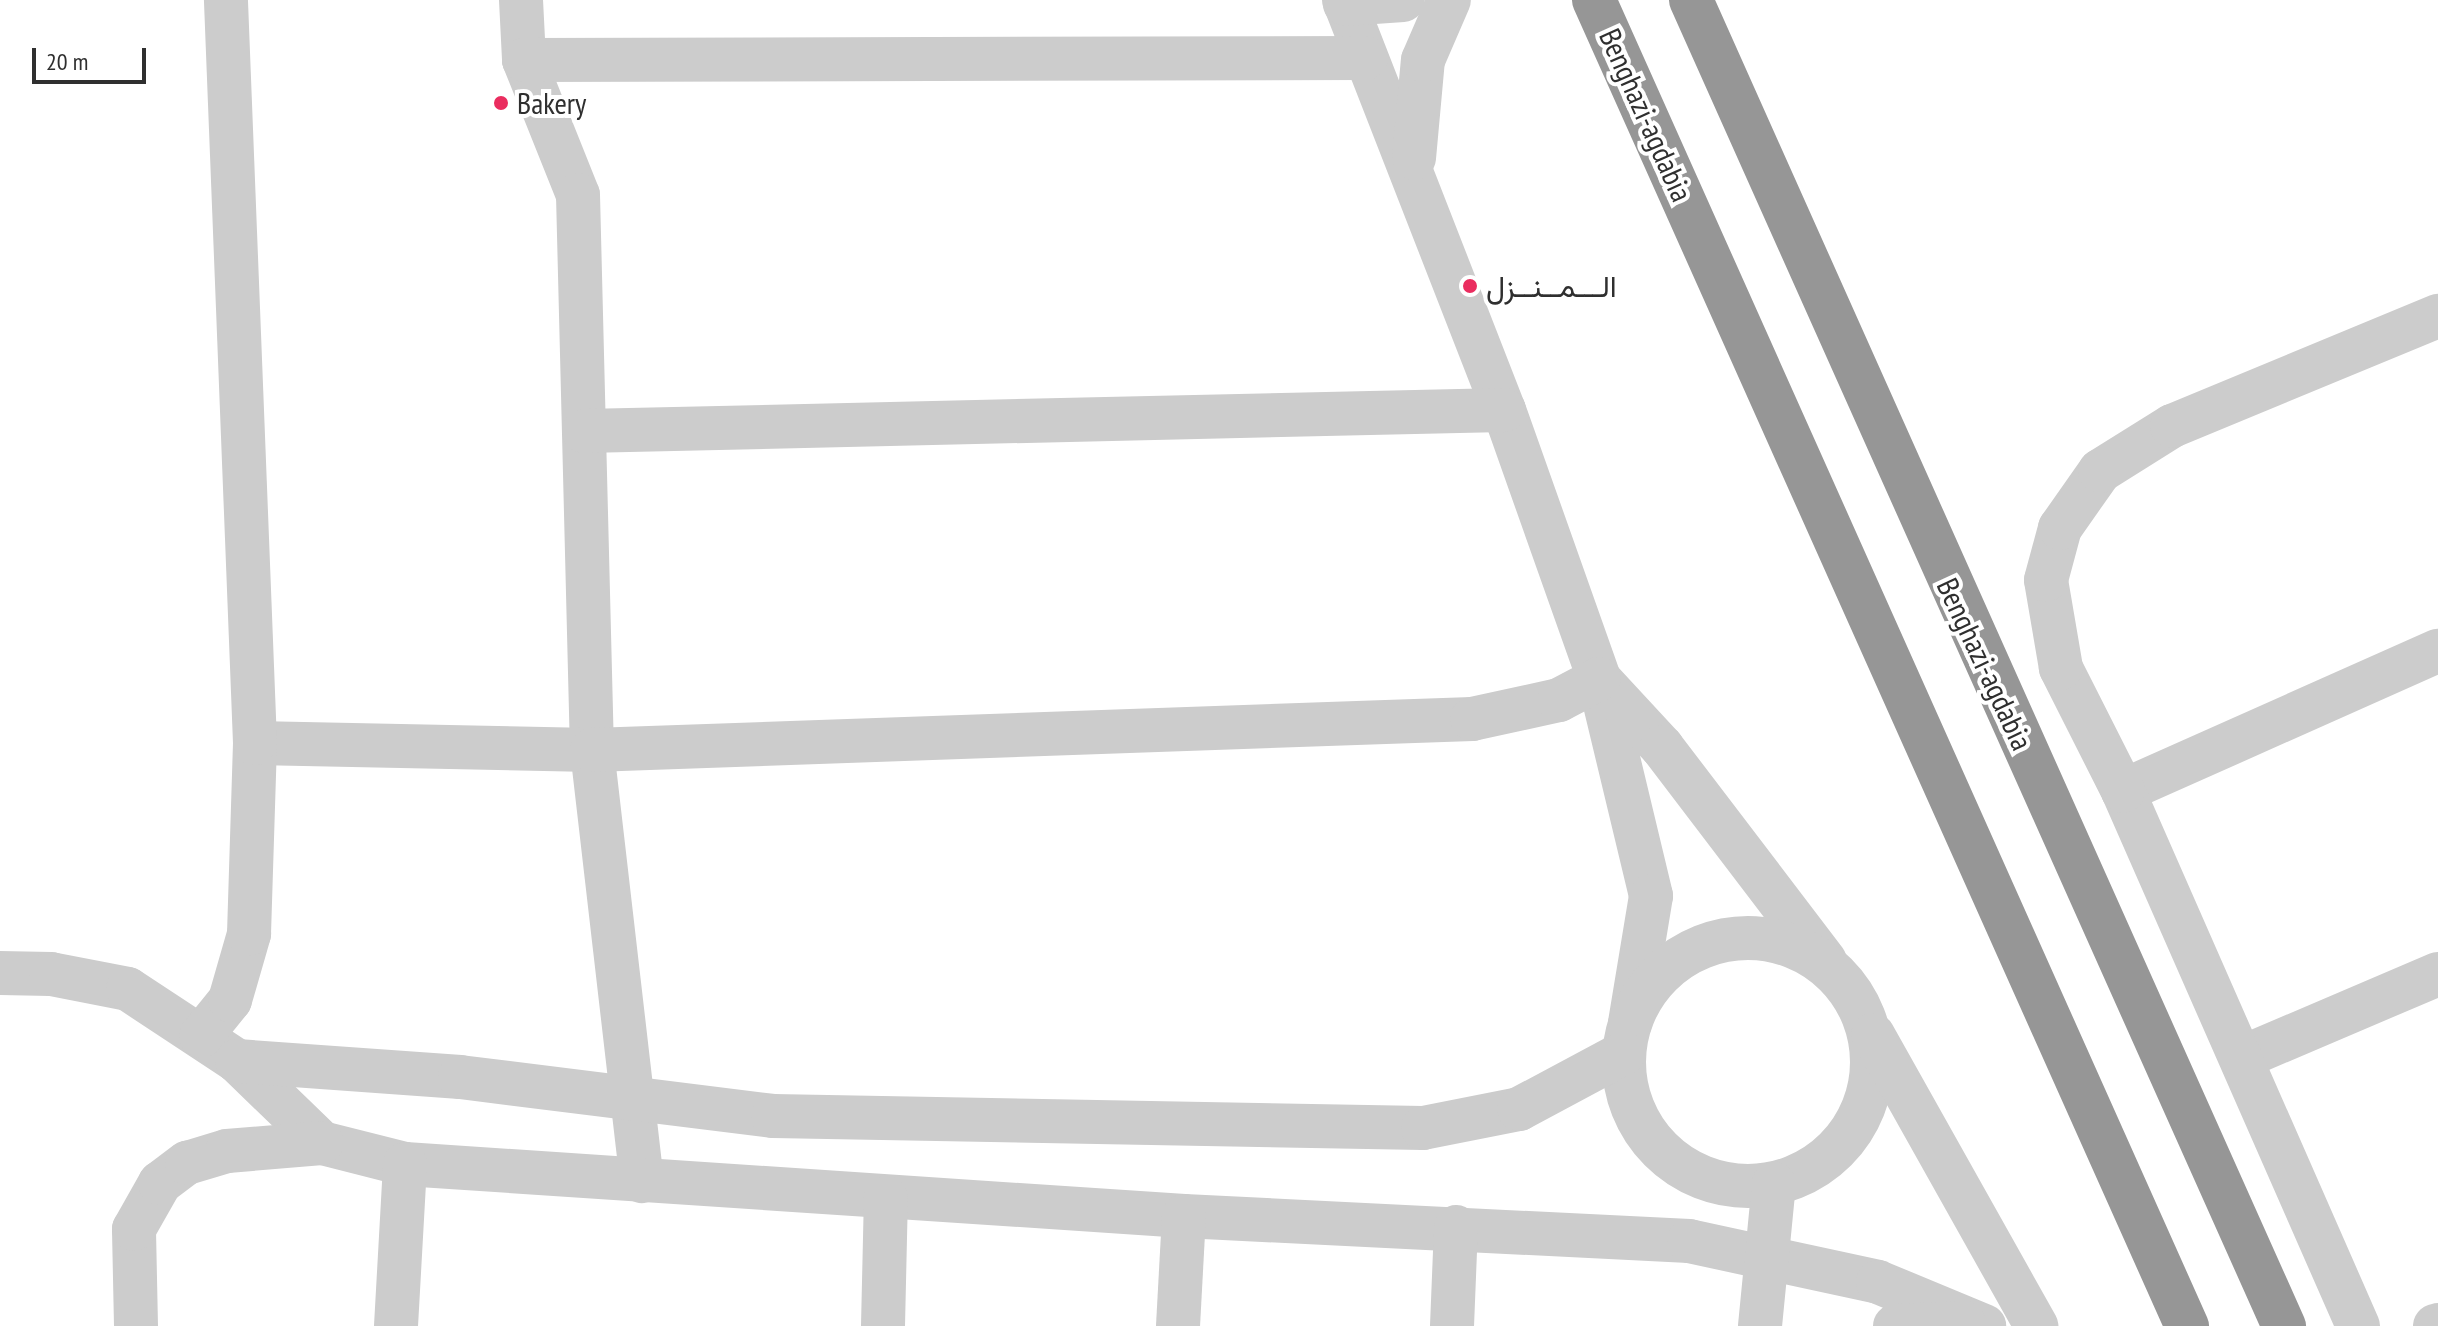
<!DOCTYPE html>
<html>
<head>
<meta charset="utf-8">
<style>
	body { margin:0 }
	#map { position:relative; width:2438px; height:1326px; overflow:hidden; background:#fff; font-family:"PT Sans Narrow",Vazirmatn,sans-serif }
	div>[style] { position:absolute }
	.minor>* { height:44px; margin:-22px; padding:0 22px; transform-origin:22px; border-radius:22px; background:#ccc }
	.minor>.ring { margin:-22px; padding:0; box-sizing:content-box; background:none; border:44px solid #ccc; border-radius:50% }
	.highway>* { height:44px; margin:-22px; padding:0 22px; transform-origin:22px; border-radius:22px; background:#969696 }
	.dots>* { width:22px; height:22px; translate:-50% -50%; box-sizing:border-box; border:4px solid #fff; border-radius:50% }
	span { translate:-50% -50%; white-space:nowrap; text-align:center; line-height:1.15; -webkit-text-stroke:8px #fff; paint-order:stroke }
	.poi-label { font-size:30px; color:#2f2f2f }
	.left { translate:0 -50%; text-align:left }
	.street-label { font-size:30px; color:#2f2f2f }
	.scale { position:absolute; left:32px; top:48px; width:114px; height:36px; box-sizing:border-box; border:4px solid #2f2f2f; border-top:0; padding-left:10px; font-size:24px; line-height:28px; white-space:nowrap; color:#2f2f2f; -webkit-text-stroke:6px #fff; paint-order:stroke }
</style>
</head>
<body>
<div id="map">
	<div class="minor">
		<div style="left:521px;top:0;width:60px;rotate:87.1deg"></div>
		<div style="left:524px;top:60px;width:145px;rotate:68.2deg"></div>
		<div style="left:578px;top:195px;width:555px;rotate:88.56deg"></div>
		<div style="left:592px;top:750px;width:434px;rotate:83.4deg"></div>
		<div style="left:1344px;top:0;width:440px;rotate:68.7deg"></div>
		<div style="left:1504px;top:410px;width:285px;rotate:70.5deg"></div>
		<div style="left:1599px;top:679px;width:223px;rotate:76.5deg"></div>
		<div style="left:1651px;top:896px;width:129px;rotate:99.4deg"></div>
		<div style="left:1345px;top:4px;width:58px;rotate:-3.9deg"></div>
		<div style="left:524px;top:60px;width:842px;rotate:-0.14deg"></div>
		<div style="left:1414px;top:158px;width:98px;rotate:-84.8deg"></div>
		<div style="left:1423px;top:60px;width:65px;rotate:-66.6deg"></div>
		<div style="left:584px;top:431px;width:920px;rotate:-1.31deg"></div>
		<div style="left:1599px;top:679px;width:93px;rotate:47.2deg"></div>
		<div style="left:1662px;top:747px;width:269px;rotate:52.7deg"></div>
		<div style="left:255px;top:743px;width:337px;rotate:1.2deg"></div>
		<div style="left:592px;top:750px;width:881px;rotate:-2.02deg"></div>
		<div style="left:1472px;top:719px;width:89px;rotate:-12.3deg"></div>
		<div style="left:1559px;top:700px;width:45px;rotate:-27.7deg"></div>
		<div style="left:2123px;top:791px;width:345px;rotate:-24deg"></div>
		<div class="ring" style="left:1624px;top:938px;width:204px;height:204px"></div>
		<div style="left:0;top:973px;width:51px;rotate:1.1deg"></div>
		<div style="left:51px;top:974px;width:78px;rotate:11deg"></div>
		<div style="left:128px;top:989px;width:131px;rotate:33.4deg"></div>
		<div style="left:237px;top:1061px;width:118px;rotate:44deg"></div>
		<div style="left:322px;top:1143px;width:86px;rotate:14.2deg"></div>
		<div style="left:405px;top:1164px;width:781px;rotate:3.82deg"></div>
		<div style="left:1184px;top:1216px;width:506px;rotate:2.83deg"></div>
		<div style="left:1689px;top:1241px;width:193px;rotate:12.2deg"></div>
		<div style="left:1878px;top:1282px;width:115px;rotate:22.5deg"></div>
		<div style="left:1873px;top:1035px;width:334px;rotate:60.7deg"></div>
		<div style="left:201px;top:1036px;width:46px;rotate:-51.1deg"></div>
		<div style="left:230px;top:1000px;width:69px;rotate:-73.9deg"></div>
		<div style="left:249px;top:934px;width:191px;rotate:-88.2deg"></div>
		<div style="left:255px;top:743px;width:744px;rotate:-92.24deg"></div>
		<div style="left:2241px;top:1058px;width:214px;rotate:-23.1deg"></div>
		<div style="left:237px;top:1061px;width:224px;rotate:4.1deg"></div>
		<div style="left:460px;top:1077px;width:315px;rotate:7.1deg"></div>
		<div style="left:773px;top:1116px;width:650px;rotate:1.06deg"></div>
		<div style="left:1423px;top:1128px;width:98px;rotate:-11.2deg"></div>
		<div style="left:1519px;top:1109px;width:119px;rotate:-28.1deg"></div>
		<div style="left:136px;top:1326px;width:97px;rotate:-91.2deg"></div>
		<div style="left:134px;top:1229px;width:53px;rotate:-60.5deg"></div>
		<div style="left:160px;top:1183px;width:34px;rotate:-37deg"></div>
		<div style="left:187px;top:1163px;width:42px;rotate:-16.7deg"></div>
		<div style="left:227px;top:1151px;width:95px;rotate:-4.8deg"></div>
		<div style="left:396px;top:1326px;width:162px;rotate:-86.8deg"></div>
		<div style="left:883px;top:1326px;width:128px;rotate:-88.7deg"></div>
		<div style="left:1178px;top:1326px;width:110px;rotate:-86.9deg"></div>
		<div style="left:1452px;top:1326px;width:99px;rotate:-87.7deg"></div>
		<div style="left:1760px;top:1326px;width:143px;rotate:-84.4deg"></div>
		<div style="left:1895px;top:1326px;width:69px;rotate:-2.5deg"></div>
		<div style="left:2358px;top:1326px;width:584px;rotate:-113.71deg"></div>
		<div style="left:2123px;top:791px;width:138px;rotate:-116.8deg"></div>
		<div style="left:2061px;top:668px;width:89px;rotate:-99.7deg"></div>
		<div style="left:2046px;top:580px;width:54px;rotate:-74.9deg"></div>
		<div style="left:2060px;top:528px;width:70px;rotate:-54.9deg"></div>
		<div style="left:2100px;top:471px;width:85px;rotate:-32deg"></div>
		<div style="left:2172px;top:426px;width:288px;rotate:-22.5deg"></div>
		<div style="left:2435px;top:1326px;width:3px;rotate:-18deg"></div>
	</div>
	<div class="highway">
		<div style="left:1594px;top:0;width:1453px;rotate:65.91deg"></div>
		<div style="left:1691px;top:0;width:1453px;rotate:65.91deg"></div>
	</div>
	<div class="dots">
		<div style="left:501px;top:103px;background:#ea2d5f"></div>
		<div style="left:1470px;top:286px;background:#ea2d5f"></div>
	</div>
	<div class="poi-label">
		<span class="left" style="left:517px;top:103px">Bakery</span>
		<span class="left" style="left:1486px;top:286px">الـــمــنــزل</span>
	</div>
	<div class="street-label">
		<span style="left:1646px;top:115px;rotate:66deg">Benghazi-agdabia</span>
		<span style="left:1985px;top:664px;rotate:65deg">Benghazi-agdabia</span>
	</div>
	<div class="scale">20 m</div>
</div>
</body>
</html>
